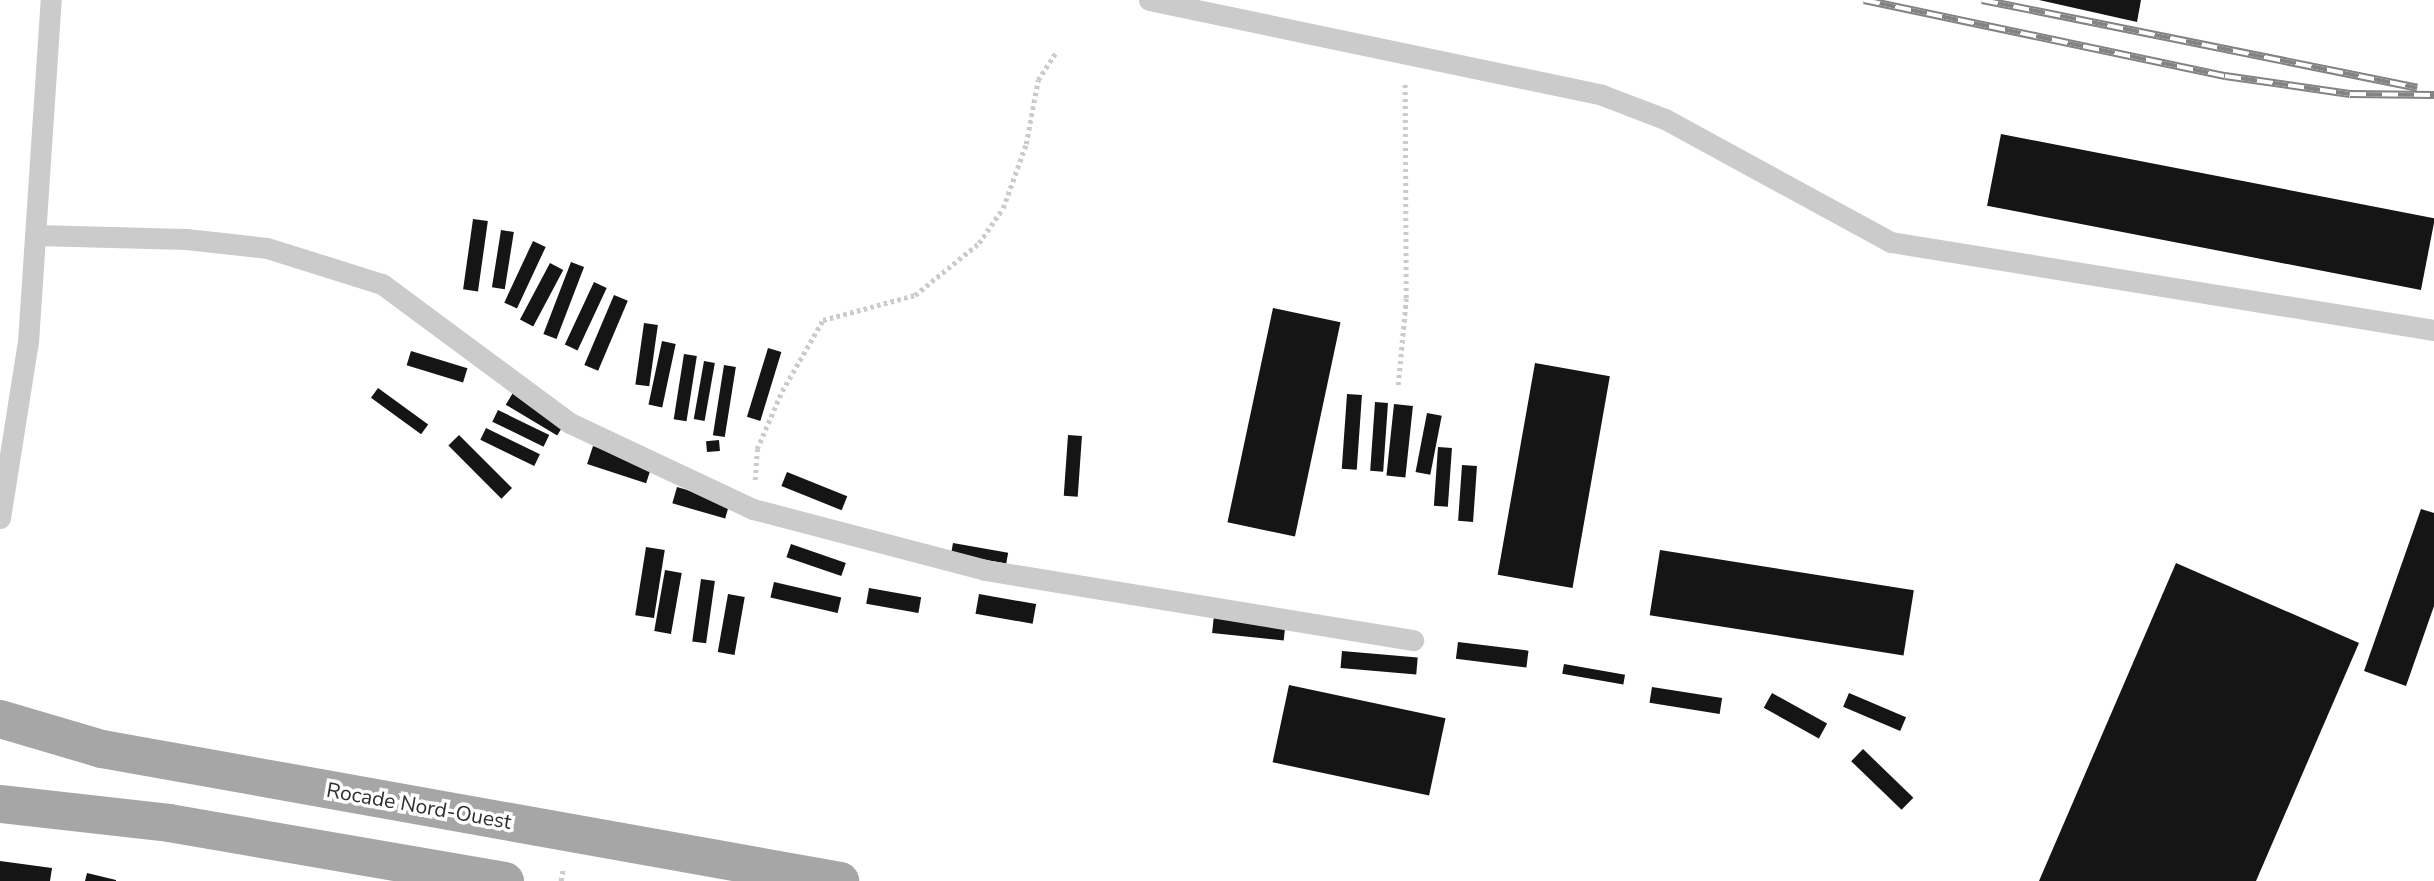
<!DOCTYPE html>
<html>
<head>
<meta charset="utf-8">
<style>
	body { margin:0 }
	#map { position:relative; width:2434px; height:881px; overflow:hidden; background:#fff; font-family:"Nunito Sans",sans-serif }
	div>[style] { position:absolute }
	.building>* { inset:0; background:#151515; transform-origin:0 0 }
	.path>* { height:4.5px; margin-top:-2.25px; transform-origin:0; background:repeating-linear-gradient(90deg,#cbcbcb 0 3.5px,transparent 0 7px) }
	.service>* { height:21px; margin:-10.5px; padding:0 10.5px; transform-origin:10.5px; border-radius:10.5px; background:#cbcbcb }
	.primary>* { height:38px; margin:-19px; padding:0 19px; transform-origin:19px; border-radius:19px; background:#a6a6a6 }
	.rail>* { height:8px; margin-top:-4px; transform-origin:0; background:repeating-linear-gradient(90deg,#fff 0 16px,#838383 0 32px); box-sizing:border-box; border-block:2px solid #838383 }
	span { translate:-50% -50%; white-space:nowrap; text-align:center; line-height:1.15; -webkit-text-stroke:7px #fff; paint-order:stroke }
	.street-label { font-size:21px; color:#2e2e2e }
</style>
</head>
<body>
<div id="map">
	<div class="building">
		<div style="clip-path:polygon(2039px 0,2141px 0,2137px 22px)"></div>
		<div style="left:2001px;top:134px;width:442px;height:73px;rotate:11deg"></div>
		<div style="left:473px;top:219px;width:15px;height:71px;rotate:8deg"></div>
		<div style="left:501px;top:230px;width:13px;height:58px;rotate:9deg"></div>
		<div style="left:533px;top:241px;width:14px;height:68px;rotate:25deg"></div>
		<div style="left:571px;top:262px;width:14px;height:77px;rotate:21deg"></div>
		<div style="left:550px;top:263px;width:15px;height:64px;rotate:28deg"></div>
		<div style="left:594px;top:282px;width:14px;height:69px;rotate:25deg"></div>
		<div style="left:614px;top:295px;width:15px;height:76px;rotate:23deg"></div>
		<div style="left:1273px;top:308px;width:69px;height:219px;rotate:12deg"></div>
		<div style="left:644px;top:323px;width:14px;height:62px;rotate:8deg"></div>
		<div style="left:662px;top:341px;width:14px;height:65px;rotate:12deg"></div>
		<div style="left:768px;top:348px;width:14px;height:72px;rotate:17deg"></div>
		<div style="left:411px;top:351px;width:59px;height:15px;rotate:17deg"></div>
		<div style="left:684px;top:354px;width:13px;height:66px;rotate:9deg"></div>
		<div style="left:704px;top:361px;width:11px;height:59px;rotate:10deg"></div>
		<div style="left:1535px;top:363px;width:76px;height:215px;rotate:10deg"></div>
		<div style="left:724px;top:365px;width:12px;height:71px;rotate:9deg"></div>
		<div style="left:378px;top:388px;width:62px;height:12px;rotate:36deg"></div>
		<div style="left:514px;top:391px;width:60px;height:16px;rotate:31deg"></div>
		<div style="left:1347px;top:394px;width:15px;height:75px;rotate:4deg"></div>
		<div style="left:1375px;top:402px;width:13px;height:69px;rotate:4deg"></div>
		<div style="left:1394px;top:404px;width:19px;height:72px;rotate:6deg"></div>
		<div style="left:498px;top:410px;width:57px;height:13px;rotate:26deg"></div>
		<div style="left:1427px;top:413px;width:15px;height:60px;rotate:11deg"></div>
		<div style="left:486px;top:428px;width:60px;height:13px;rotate:26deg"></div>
		<div style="left:459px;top:435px;width:75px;height:15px;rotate:45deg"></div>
		<div style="left:1068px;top:435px;width:14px;height:61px;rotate:4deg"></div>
		<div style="left:719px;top:440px;width:11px;height:13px;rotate:85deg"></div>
		<div style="left:593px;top:446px;width:62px;height:19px;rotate:18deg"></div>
		<div style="left:1438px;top:447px;width:14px;height:59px;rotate:4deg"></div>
		<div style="left:1462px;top:465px;width:15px;height:56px;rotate:4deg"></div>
		<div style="left:787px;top:472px;width:65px;height:15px;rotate:22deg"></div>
		<div style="left:677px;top:487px;width:55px;height:17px;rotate:16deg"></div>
		<div style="clip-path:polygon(2421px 509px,2434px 513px,2434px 606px,2406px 686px,2364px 671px)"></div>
		<div style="left:953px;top:543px;width:56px;height:11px;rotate:10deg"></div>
		<div style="left:791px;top:544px;width:58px;height:14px;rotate:19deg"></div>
		<div style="left:646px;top:547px;width:19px;height:69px;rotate:9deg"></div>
		<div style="left:1660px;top:550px;width:257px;height:66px;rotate:9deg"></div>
		<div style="clip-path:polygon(2176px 563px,2359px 643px,2256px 881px,2039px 881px)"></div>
		<div style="left:665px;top:570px;width:17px;height:62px;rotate:10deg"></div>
		<div style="left:701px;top:579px;width:14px;height:63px;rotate:8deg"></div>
		<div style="left:774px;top:582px;width:69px;height:16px;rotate:13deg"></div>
		<div style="left:869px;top:588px;width:53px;height:16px;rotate:10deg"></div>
		<div style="left:728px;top:594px;width:17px;height:59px;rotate:10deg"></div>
		<div style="left:979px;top:594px;width:58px;height:20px;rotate:10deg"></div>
		<div style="left:1214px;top:615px;width:72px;height:18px;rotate:6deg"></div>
		<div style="left:1458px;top:642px;width:71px;height:17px;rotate:7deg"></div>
		<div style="left:1342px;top:651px;width:76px;height:17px;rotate:5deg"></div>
		<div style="left:1564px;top:664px;width:62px;height:10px;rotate:10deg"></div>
		<div style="left:1289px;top:685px;width:160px;height:79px;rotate:12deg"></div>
		<div style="left:1652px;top:687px;width:71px;height:16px;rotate:9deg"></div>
		<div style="left:1772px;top:693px;width:63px;height:17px;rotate:29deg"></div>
		<div style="left:1849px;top:693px;width:62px;height:15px;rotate:23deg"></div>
		<div style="left:1863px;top:749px;width:70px;height:17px;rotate:44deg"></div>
		<div style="clip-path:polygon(0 861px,52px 868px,50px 881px,0 881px)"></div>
		<div style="clip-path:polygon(87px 873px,116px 880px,116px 881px,85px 881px)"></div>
	</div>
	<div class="path">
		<div style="left:1398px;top:385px;width:87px;rotate:-84.7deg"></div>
		<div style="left:1406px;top:298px;width:216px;rotate:-90.3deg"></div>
		<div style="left:755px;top:480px;width:31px;rotate:-86deg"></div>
		<div style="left:757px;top:449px;width:63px;rotate:-66.7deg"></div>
		<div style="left:782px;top:391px;width:82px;rotate:-60deg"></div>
		<div style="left:823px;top:320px;width:95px;rotate:-15.2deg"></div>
		<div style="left:915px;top:295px;width:82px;rotate:-39.1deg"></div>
		<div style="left:979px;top:243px;width:42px;rotate:-55.6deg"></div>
		<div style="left:1003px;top:208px;width:68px;rotate:-70.2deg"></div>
		<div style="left:1026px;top:144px;width:65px;rotate:-79.4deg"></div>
		<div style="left:1038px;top:80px;width:33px;rotate:-57deg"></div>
		<div style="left:561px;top:881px;width:13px;rotate:-81deg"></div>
	</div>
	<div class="service">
		<div style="left:1149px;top:0;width:463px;rotate:11.8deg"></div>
		<div style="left:1602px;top:95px;width:67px;rotate:20.9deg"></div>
		<div style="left:1665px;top:119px;width:257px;rotate:28.6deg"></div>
		<div style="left:1891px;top:242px;width:550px;rotate:9.21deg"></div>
		<div style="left:36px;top:235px;width:150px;rotate:1.5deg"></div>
		<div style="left:186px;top:239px;width:81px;rotate:6.3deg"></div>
		<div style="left:267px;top:248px;width:121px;rotate:17.4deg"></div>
		<div style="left:382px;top:284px;width:234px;rotate:36.5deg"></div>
		<div style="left:570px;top:423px;width:202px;rotate:25.2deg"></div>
		<div style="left:753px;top:509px;width:240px;rotate:14.7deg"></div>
		<div style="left:985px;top:570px;width:434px;rotate:9.3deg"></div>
		<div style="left:0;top:518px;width:178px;rotate:-81deg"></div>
		<div style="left:28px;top:342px;width:343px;rotate:-86.2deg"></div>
	</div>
	<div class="primary">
		<div style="left:0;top:719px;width:106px;rotate:16.4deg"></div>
		<div style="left:102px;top:749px;width:750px;rotate:10.14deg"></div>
		<div style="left:0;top:804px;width:170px;rotate:6.4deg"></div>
		<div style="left:169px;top:823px;width:341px;rotate:9.8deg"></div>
	</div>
	<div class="rail">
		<div style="left:1864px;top:0;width:369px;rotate:11.9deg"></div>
		<div style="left:2225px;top:76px;width:126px;rotate:8.2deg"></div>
		<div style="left:2350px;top:94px;width:84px;rotate:0.7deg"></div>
		<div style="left:1982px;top:0;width:444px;rotate:11.4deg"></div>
	</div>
	<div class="street-label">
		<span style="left:419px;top:806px;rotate:10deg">Rocade Nord-Ouest</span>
	</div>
</div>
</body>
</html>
